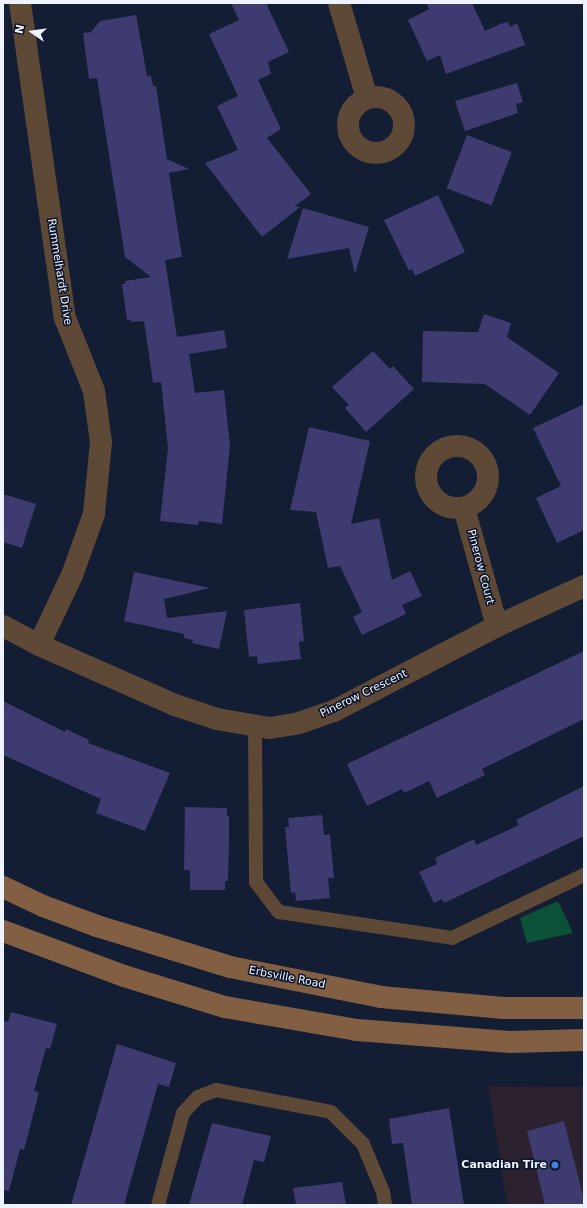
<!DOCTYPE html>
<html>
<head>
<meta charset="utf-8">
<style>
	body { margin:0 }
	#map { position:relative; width:587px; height:1208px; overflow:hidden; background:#131d34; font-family:"DejaVu Sans",sans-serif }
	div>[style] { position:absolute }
	.commercial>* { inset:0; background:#2b212f }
	.green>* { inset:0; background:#0b5238 }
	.building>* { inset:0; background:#3e3b71; transform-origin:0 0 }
	.service>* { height:14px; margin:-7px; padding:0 7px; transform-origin:7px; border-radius:7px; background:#5e4836 }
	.minor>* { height:22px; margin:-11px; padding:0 11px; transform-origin:11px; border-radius:11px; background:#5e4836 }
	.minor>.ring { margin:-11px; padding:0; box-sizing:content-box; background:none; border:22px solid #5e4836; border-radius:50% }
	.secondary>* { height:22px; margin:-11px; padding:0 11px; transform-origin:11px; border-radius:11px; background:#825f43 }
	.dots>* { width:11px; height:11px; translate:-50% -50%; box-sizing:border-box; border:2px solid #0a142a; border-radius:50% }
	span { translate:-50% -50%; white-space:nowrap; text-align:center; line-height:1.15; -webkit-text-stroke:3px #0a142a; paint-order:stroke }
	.street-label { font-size:11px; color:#eef3fd }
	.poi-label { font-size:11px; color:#eef3fd; font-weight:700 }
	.right { translate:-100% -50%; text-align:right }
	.frame { position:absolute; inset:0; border:4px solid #eef3fd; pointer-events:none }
	.north { position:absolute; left:12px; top:12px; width:40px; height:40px; -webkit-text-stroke:3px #0a142a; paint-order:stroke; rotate:283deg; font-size:11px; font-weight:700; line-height:16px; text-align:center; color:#eef3fd }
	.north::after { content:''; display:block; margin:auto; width:14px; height:18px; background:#eef3fd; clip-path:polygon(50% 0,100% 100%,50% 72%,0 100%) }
</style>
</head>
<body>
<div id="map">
	<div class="commercial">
		<div style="clip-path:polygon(488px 1086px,584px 1087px,584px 1205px,507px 1205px)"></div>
	</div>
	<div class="green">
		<div style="clip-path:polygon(558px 901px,573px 933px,527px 943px,520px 918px)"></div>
	</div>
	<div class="building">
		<div style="clip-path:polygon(231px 3px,266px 3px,289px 52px,268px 62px,271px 74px,258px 80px,281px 129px,267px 138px,311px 194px,295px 206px,300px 207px,262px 237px,205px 163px,238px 150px,217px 106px,238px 96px,209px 34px,239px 20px)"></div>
		<div style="clip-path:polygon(426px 3px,472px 3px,485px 31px,500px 24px,508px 22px,510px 27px,517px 23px,525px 45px,446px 74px,440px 55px,427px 61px,408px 20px,429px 9px)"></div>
		<div style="clip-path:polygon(136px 15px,147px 76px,151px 76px,153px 86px,156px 86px,167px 159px,189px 169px,169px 173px,182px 257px,165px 260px,177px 337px,224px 330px,227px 348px,189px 354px,195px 393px,224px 390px,230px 446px,222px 524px,199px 521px,198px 525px,160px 521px,168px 448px,161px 382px,153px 383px,144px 321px,131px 322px,131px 320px,127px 320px,122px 284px,125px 284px,125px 281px,151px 277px,125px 257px,97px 78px,89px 79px,83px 33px,91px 32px,100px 21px)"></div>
		<div style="clip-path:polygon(517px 83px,523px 102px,516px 104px,518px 113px,465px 131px,455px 101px)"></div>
		<div style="left:467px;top:135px;width:48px;height:57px;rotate:21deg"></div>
		<div style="clip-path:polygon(438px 195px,465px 252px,415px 276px,412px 269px,409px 271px,384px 220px)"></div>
		<div style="clip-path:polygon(303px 208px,369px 227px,355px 274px,349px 248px,287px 259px)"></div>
		<div style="clip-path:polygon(484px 314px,511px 323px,507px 337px,559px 373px,530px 415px,485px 384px,422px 382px,423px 331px,478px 332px)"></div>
		<div style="clip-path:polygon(373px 351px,390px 369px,393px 366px,414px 389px,366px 432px,345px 408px,349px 405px,332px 387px)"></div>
		<div style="clip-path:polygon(584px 404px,584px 530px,557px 543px,536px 498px,561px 486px,533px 428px)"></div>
		<div style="clip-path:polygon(309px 427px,370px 441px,351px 524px,379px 518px,392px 580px,410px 571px,422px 596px,402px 605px,406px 614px,362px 635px,353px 617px,362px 612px,340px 566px,328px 568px,316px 512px,290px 510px)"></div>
		<div style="clip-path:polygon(3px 494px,36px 504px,22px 548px,3px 542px)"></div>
		<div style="clip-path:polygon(134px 572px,210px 588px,164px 599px,167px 618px,227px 611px,219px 649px,192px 643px,193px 640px,184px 638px,184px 634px,124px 621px)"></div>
		<div style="clip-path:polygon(300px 603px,304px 641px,299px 642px,301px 659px,258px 664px,257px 656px,249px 657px,244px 610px)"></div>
		<div style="clip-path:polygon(584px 651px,584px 719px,482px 769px,485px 775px,437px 798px,429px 781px,404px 793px,402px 789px,367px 806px,347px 764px)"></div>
		<div style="clip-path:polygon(3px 701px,65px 732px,66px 729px,89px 740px,88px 743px,170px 773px,145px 831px,96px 813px,101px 799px,3px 755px)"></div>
		<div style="clip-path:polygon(584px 786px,584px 836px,444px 903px,442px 899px,434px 903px,419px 872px,437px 864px,435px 858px,474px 839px,476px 845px,519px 825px,516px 820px)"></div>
		<div style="clip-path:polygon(185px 807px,227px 808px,227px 816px,229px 816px,229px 842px,228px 881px,225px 881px,225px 890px,190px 890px,190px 870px,184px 870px)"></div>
		<div style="clip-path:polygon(322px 815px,324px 835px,330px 834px,334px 878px,328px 878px,330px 898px,296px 901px,295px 892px,291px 893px,285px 827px,289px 827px,288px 818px)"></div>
		<div style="clip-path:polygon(11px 1012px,57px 1024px,50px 1049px,46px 1048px,34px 1091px,39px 1092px,24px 1150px,20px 1149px,9px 1191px,3px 1190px,3px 1021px,8px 1022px)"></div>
		<div style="clip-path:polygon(117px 1044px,176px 1063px,169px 1087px,158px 1084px,124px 1205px,71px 1205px)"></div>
		<div style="clip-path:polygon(449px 1108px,464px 1205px,412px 1205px,403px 1143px,392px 1144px,389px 1119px)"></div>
		<div style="clip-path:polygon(564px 1121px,584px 1200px,584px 1205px,545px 1205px,527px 1131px)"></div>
		<div style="clip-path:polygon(212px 1123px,271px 1136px,264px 1162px,254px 1160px,242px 1205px,189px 1205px)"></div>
		<div style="clip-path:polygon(342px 1182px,346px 1205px,296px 1205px,293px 1188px)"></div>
	</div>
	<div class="service">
		<div style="left:255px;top:727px;width:155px;rotate:89.6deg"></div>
		<div style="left:256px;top:882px;width:38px;rotate:53deg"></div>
		<div style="left:279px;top:912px;width:175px;rotate:8.5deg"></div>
		<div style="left:452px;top:938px;width:146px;rotate:-25.5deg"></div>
		<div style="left:158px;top:1205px;width:95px;rotate:-74.8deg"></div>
		<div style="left:183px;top:1113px;width:22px;rotate:-47deg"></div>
		<div style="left:198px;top:1097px;width:19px;rotate:-21deg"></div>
		<div style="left:216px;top:1090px;width:117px;rotate:10.8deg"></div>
		<div style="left:331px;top:1112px;width:45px;rotate:45deg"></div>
		<div style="left:363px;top:1144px;width:52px;rotate:67.4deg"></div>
		<div style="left:383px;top:1192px;width:13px;rotate:81deg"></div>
	</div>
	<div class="minor">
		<div style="left:20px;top:3px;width:318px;rotate:81.9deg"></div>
		<div style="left:65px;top:318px;width:79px;rotate:68.3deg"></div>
		<div style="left:94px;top:391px;width:51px;rotate:82.2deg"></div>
		<div style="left:101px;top:442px;width:72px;rotate:95.6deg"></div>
		<div style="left:94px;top:514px;width:65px;rotate:109.8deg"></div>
		<div style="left:72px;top:575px;width:77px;rotate:115.2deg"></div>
		<div style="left:339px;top:3px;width:99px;rotate:73.6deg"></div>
		<div class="ring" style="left:348px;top:97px;width:34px;height:34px"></div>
		<div class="ring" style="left:426px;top:446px;width:40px;height:40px"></div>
		<div style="left:464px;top:508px;width:123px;rotate:74.4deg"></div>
		<div style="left:3px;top:626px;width:41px;rotate:27.8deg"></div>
		<div style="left:39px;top:645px;width:149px;rotate:23.8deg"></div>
		<div style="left:175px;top:705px;width:44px;rotate:18.4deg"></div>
		<div style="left:217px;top:719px;width:53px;rotate:9.8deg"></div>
		<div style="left:269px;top:728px;width:30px;rotate:-9deg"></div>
		<div style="left:299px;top:723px;width:37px;rotate:-19deg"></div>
		<div style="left:334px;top:711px;width:184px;rotate:-27.5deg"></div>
		<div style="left:497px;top:626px;width:96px;rotate:-24.7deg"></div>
	</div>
	<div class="secondary">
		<div style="left:3px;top:887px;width:44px;rotate:25.4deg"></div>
		<div style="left:43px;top:906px;width:58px;rotate:20.3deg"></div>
		<div style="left:97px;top:926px;width:139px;rotate:17.1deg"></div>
		<div style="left:230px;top:967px;width:154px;rotate:11.2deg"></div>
		<div style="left:381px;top:997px;width:123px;rotate:5.1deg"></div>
		<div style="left:504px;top:1008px;width:80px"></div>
		<div style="left:3px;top:931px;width:129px;rotate:20.4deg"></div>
		<div style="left:124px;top:976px;width:106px;rotate:17.1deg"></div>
		<div style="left:225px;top:1007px;width:134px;rotate:9.9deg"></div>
		<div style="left:357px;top:1030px;width:153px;rotate:4.5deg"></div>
		<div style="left:510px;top:1042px;width:74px;rotate:-1.5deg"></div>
	</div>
	<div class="dots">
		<div style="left:555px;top:1165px;background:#3f7fe0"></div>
	</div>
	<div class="street-label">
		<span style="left:59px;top:272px;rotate:81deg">Rummelhardt Drive</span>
		<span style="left:480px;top:567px;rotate:75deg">Pinerow Court</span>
		<span style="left:364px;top:694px;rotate:-26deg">Pinerow Crescent</span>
		<span style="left:287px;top:978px;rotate:11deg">Erbsville Road</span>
	</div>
	<div class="poi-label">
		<span class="right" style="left:547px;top:1165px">Canadian Tire</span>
	</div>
	<div class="frame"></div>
	<div class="north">N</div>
</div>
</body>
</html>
